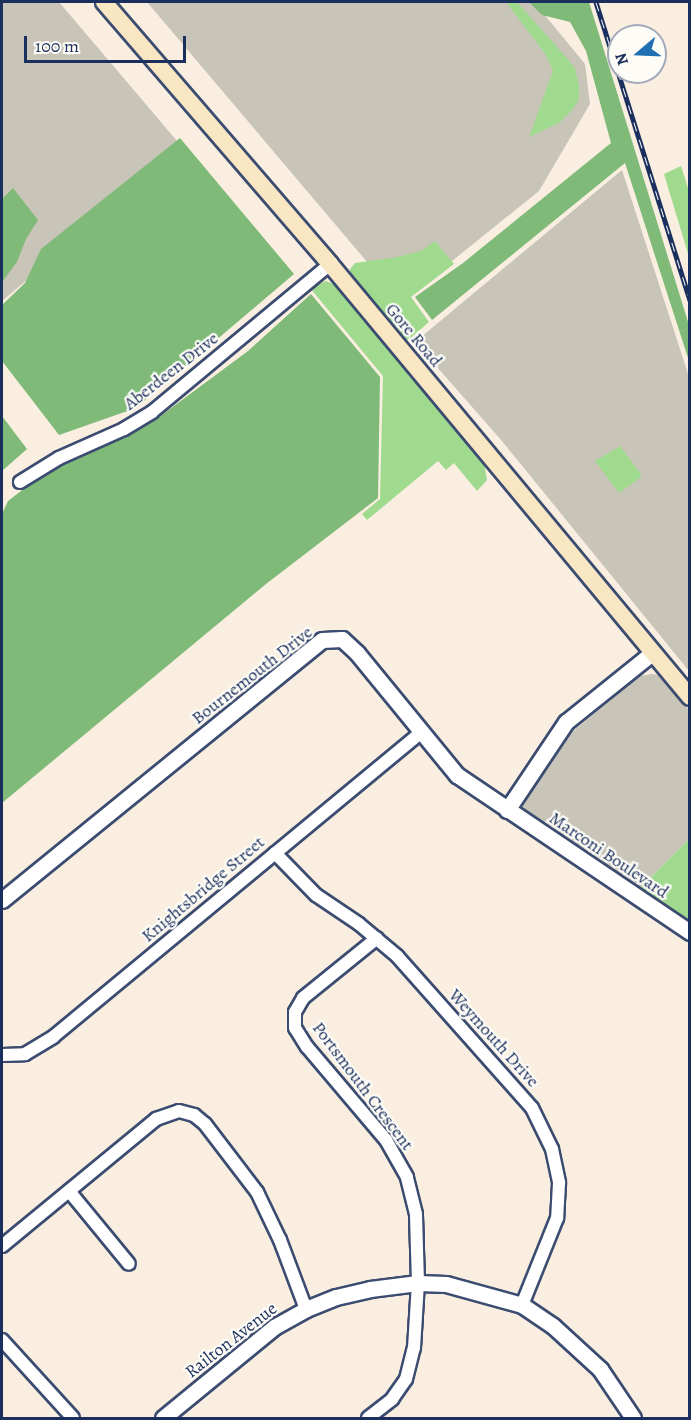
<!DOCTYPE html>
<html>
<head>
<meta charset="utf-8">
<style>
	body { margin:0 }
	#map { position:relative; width:691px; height:1420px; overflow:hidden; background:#f9eedf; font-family:Alegreya,serif }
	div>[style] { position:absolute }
	.industrial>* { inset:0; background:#c8c4b8 }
	.green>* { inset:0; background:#9fda8e }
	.forest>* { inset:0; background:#7fba79 }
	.roads { filter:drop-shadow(2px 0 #3c4c71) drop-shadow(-2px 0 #3c4c71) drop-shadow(0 2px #3c4c71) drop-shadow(0 -2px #3c4c71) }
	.minor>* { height:12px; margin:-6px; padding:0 6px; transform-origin:6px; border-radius:6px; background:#fff }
	.tertiary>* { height:15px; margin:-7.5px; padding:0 7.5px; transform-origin:7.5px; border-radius:7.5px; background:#fff }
	.secondary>* { height:16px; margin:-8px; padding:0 8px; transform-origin:8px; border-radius:8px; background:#f9e7c3 }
	.rail>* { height:5px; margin-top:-2.5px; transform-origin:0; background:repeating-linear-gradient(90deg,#fdfcf7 0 9px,#1b2f5e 0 18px); box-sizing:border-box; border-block:2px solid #1b2f5e }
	span { translate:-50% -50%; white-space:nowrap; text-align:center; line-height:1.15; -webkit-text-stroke:4.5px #fdfcf7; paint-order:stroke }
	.street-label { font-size:18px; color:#1b2f5e }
	.frame { position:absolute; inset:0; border:3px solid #1b2f5e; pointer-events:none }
	.north { position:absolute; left:607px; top:24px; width:60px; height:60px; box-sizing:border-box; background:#fdfcf7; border:2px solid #a3aaba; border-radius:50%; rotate:251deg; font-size:16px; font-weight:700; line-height:24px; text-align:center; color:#1b2f5e }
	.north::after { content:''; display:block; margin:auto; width:21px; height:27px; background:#1f6fb2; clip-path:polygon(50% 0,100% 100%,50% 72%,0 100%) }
	.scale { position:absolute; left:24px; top:36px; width:162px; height:27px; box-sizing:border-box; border:3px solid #1b2f5e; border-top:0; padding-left:8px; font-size:18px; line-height:21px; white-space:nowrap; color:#1b2f5e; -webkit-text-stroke:4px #fdfcf7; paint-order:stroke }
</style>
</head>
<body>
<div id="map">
	<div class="industrial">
		<div style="clip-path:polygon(2px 2px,59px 2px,183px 148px,2px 301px)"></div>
		<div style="clip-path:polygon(147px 2px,534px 2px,585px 64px,590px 104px,539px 191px,401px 302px)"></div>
		<div style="clip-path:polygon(622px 170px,689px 377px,689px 671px,502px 441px,415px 342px)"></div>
		<div style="clip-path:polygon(652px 674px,660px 675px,689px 710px,689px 839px,639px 889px,530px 818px,523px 806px,527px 792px,566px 737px,640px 676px)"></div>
	</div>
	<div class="green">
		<div style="clip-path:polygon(506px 2px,517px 2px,565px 56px,575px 68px,579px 86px,579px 100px,572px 110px,559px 123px,529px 137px,553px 71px,546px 55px)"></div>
		<div style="clip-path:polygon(681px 166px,689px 191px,689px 257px,664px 174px)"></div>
		<div style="clip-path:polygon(435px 241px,454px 264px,411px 297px,429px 322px,406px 342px,350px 275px,350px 269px,355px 263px,397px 257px,421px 251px)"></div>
		<div style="clip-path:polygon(326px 281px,335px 285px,484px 463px,487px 480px,477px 491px,454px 463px,446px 470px,438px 461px,367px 520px,362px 514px,380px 499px,383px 376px,310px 288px)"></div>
		<div style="clip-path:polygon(620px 446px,641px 474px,640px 478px,619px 493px,595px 461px)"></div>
		<div style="clip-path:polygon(689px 839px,689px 923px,639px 889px)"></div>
	</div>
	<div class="forest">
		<div style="clip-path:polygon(529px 2px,589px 2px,689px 325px,689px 361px,625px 163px,432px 320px,415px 297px,463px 263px,611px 143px,586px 51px,570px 22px,542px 15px)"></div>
		<div style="clip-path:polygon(180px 138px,294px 274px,136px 408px,59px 435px,2px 361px,2px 305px,25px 283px,41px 249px)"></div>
		<div style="clip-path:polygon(13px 188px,38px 220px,26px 239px,17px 262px,2px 282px,2px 199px)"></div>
		<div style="clip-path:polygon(311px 294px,380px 377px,378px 498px,266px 584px,2px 803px,2px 514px,8px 501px,39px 477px,151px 423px,248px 351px)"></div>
		<div style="clip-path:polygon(2px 416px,27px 449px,2px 471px)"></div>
	</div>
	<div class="roads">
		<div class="minor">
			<div style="left:20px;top:482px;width:46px;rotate:-31.6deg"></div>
			<div style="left:59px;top:458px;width:71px;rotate:-24deg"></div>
			<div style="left:124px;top:429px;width:33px;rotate:-31deg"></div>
			<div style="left:152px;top:412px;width:231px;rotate:-39.7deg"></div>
			<div style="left:275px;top:853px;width:59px;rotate:45.7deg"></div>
			<div style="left:316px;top:895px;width:52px;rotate:34deg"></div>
			<div style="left:359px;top:924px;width:50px;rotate:40.1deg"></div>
			<div style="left:397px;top:956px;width:203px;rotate:48.4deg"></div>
			<div style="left:532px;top:1108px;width:46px;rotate:64deg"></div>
			<div style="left:552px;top:1149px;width:35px;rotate:78deg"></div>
			<div style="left:559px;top:1183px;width:35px;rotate:93deg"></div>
			<div style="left:557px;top:1218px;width:94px;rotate:111.9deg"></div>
			<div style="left:2px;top:1055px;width:23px;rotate:-2deg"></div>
			<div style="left:25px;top:1054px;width:33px;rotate:-31deg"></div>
			<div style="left:53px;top:1037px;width:477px;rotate:-39.6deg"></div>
			<div style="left:69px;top:1191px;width:94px;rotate:50.6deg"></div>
			<div style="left:2px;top:1246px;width:200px;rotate:-39.5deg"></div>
			<div style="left:156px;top:1119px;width:24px;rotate:-19deg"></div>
			<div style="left:179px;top:1111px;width:16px;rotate:15deg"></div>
			<div style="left:194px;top:1115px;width:14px;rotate:39deg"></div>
			<div style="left:205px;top:1124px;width:86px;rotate:52.6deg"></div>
			<div style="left:257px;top:1192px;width:53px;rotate:64.4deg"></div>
			<div style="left:280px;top:1240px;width:74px;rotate:69.4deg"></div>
			<div style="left:2px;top:1340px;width:105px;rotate:47.7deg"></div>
			<div style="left:368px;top:1418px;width:31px;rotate:-38deg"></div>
			<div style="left:392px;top:1399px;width:24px;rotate:-55deg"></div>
			<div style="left:406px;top:1379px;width:32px;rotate:-76deg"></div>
			<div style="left:414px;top:1348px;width:65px;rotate:-86.5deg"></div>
			<div style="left:418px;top:1283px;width:69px;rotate:-91.7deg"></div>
			<div style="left:416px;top:1214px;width:38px;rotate:-104deg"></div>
			<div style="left:407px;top:1177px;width:43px;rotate:-119.6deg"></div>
			<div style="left:386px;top:1140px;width:122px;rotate:-130.3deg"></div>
			<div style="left:307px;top:1047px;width:22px;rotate:-122deg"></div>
			<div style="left:295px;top:1028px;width:16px;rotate:-90deg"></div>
			<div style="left:295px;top:1012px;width:16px;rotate:-60deg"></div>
			<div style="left:303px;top:998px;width:95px;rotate:-39deg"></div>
		</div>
		<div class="tertiary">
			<div style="left:507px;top:810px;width:106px;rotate:-56.2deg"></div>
			<div style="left:566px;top:722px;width:110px;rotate:-38.7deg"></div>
			<div style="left:2px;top:900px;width:412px;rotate:-39.1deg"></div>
			<div style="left:322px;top:640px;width:20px;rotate:-3deg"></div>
			<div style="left:342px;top:639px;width:21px;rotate:43deg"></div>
			<div style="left:357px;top:653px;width:158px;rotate:50.7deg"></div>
			<div style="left:457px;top:775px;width:281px;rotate:34deg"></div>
			<div style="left:163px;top:1418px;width:144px;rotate:-39.3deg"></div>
			<div style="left:274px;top:1327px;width:37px;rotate:-29deg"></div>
			<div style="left:306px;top:1309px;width:32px;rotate:-22deg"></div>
			<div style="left:336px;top:1297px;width:35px;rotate:-13deg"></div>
			<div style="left:370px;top:1289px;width:48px;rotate:-7.1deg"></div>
			<div style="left:418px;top:1283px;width:28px;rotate:2deg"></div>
			<div style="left:446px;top:1284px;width:79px;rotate:15.4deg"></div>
			<div style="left:522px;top:1305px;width:37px;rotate:34deg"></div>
			<div style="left:553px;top:1326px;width:64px;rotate:42.5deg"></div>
			<div style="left:600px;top:1369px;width:59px;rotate:56deg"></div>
		</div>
		<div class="secondary">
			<div style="left:104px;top:2px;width:346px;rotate:49.2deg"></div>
			<div style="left:330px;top:264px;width:563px;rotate:50.26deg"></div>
		</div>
	</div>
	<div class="rail">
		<div style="left:596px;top:2px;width:313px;rotate:72.5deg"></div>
	</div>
	<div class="street-label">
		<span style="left:414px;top:335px;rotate:50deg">Gore Road</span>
		<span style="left:171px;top:371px;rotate:-38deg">Aberdeen Drive</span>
		<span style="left:252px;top:675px;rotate:-38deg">Bournemouth Drive</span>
		<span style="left:609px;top:855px;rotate:34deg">Marconi Boulevard</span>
		<span style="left:203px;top:889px;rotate:-40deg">Knightsbridge Street</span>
		<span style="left:494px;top:1038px;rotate:48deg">Weymouth Drive</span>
		<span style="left:363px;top:1086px;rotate:53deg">Portsmouth Crescent</span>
		<span style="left:231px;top:1340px;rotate:-38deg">Railton Avenue</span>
	</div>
	<div class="frame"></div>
	<div class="north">N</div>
	<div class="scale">100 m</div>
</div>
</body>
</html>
